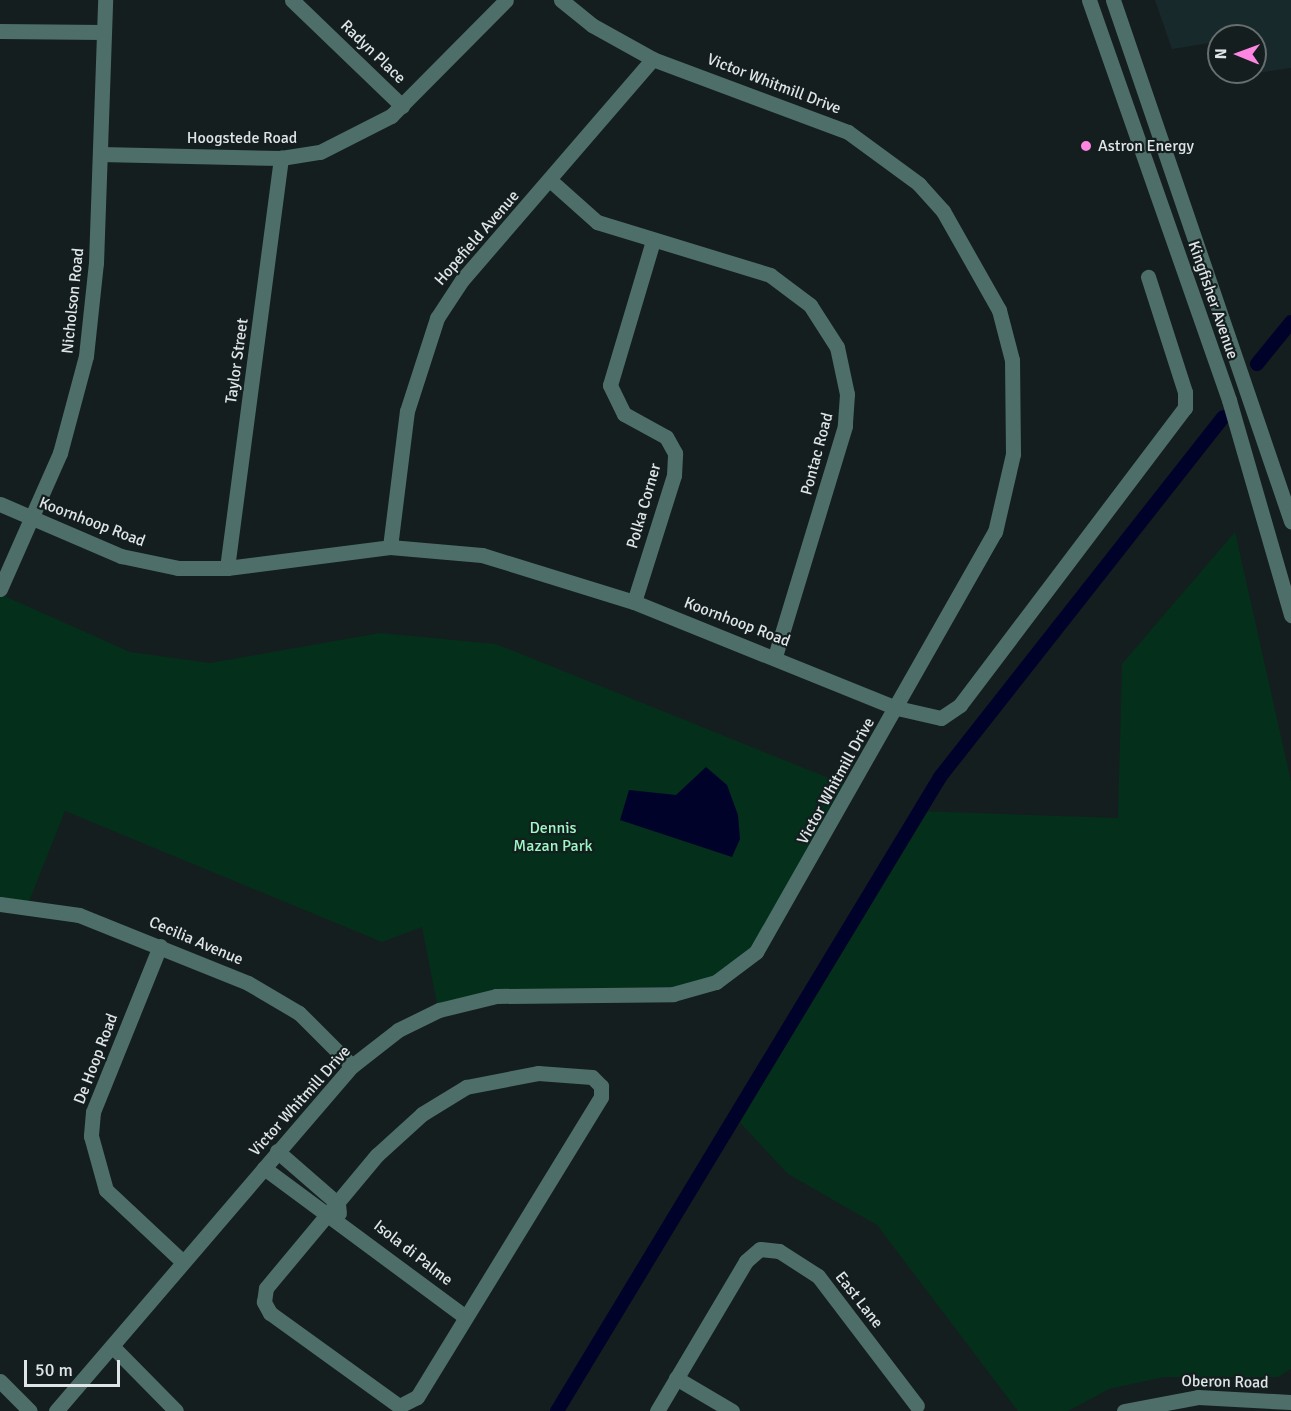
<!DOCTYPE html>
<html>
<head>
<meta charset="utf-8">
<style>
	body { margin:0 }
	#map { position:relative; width:1291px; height:1411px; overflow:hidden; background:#151e1f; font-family:Signika,sans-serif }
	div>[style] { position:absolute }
	.built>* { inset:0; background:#18292c }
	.green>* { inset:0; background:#042f1b }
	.water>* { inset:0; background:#00022a }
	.canal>* { height:14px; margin:-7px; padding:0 7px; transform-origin:7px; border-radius:7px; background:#00022a }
	.minor>* { height:15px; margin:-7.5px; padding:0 7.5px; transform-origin:7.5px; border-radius:7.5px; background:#4e6f69 }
	.dots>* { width:16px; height:16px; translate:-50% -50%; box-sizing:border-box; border:3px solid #151e1f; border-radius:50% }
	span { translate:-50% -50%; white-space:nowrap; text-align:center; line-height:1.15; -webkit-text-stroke:4.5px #151e1f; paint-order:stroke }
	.street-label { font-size:16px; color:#dfe5e6 }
	.poi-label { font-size:16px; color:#dfe5e6 }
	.left { translate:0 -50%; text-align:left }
	.park-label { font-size:16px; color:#9df9c4 }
	.north { position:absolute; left:1207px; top:24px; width:60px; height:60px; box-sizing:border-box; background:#151e1f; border:2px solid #666e6f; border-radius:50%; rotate:271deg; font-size:16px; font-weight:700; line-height:24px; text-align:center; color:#dfe5e6 }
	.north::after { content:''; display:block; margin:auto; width:21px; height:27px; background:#fd86e3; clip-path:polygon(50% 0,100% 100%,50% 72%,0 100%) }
	.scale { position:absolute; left:24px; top:1360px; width:96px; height:27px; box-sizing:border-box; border:3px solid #dfe5e6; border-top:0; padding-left:8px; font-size:18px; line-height:21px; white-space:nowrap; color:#dfe5e6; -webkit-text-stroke:4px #151e1f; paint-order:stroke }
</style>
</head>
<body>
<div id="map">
	<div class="built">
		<div style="clip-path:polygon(1155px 0,1291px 0,1291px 68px,1223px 78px,1220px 72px,1255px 72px,1255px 36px,1219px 36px,1219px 68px,1209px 43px,1172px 49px)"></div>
	</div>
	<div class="green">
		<div style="clip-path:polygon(1235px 532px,1291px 781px,1291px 1369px,1278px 1377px,1164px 1377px,1109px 1389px,1068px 1411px,1018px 1411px,877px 1225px,788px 1174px,732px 1114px,917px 811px,1118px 818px,1122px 664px)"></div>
		<div style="clip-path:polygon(0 594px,130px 652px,210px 663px,380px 633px,496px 644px,856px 789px,769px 946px,722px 978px,664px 995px,437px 1004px,422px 927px,382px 942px,65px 811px,28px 904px,0 901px)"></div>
	</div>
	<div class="water">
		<div style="clip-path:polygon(706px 767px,727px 785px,738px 815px,740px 839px,732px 857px,620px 820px,629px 790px,676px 795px)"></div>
	</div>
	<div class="canal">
		<div style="left:1257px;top:364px;width:54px;rotate:-51deg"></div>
		<div style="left:557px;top:1411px;width:741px;rotate:-58.86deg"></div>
		<div style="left:940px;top:777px;width:458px;rotate:-51.8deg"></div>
	</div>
	<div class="minor">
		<div style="left:292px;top:0;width:153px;rotate:43.9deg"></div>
		<div style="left:1089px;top:0;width:424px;rotate:70.7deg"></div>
		<div style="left:1229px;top:400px;width:224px;rotate:73.9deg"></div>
		<div style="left:1113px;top:0;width:551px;rotate:71.14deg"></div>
		<div style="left:0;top:31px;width:103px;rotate:0.6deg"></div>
		<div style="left:100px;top:154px;width:181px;rotate:1.3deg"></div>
		<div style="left:281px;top:158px;width:39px;rotate:-9deg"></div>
		<div style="left:320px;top:152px;width:80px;rotate:-26.9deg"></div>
		<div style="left:391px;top:116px;width:163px;rotate:-45.2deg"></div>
		<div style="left:551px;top:181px;width:62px;rotate:41.7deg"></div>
		<div style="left:597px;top:222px;width:181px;rotate:17deg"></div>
		<div style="left:770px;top:275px;width:50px;rotate:36.9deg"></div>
		<div style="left:810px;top:305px;width:50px;rotate:57.3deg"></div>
		<div style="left:837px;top:347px;width:48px;rotate:78deg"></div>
		<div style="left:847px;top:394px;width:32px;rotate:94deg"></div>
		<div style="left:845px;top:426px;width:240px;rotate:106.9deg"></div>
		<div style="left:0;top:504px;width:132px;rotate:23.3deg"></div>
		<div style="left:121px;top:556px;width:58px;rotate:11.9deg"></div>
		<div style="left:178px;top:568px;width:49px"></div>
		<div style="left:227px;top:568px;width:164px;rotate:-7.3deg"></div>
		<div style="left:390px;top:547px;width:92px;rotate:5deg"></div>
		<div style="left:482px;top:555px;width:159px;rotate:17.2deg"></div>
		<div style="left:634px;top:602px;width:284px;rotate:22deg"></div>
		<div style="left:897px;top:708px;width:45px;rotate:12.8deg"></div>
		<div style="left:941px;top:718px;width:23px;rotate:-34deg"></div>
		<div style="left:960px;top:705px;width:373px;rotate:-52.9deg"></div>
		<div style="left:1185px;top:408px;width:16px;rotate:-90deg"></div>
		<div style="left:1185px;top:392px;width:121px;rotate:-107.8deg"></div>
		<div style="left:390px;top:547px;width:137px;rotate:-82.9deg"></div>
		<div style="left:407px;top:411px;width:98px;rotate:-72.1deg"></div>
		<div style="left:437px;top:318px;width:45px;rotate:-56.7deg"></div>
		<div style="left:462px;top:280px;width:292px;rotate:-49.2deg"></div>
		<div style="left:227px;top:568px;width:414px;rotate:-82.5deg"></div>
		<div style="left:0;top:589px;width:149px;rotate:-66.2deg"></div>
		<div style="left:60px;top:453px;width:100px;rotate:-75deg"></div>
		<div style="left:86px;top:356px;width:94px;rotate:-83.9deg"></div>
		<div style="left:96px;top:263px;width:263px;rotate:-88deg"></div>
		<div style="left:634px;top:602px;width:133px;rotate:-72.5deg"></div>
		<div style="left:674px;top:475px;width:22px;rotate:-87deg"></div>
		<div style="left:675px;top:453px;width:18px;rotate:-119deg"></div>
		<div style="left:666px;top:437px;width:48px;rotate:-151.3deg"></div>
		<div style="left:624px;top:414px;width:32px;rotate:-116deg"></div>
		<div style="left:610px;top:385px;width:150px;rotate:-73.4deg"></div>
		<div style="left:0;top:904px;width:80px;rotate:7.9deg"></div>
		<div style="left:79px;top:915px;width:182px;rotate:21.9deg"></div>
		<div style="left:248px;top:983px;width:59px;rotate:30.5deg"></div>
		<div style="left:299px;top:1013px;width:75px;rotate:45deg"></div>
		<div style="left:160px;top:946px;width:179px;rotate:112deg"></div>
		<div style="left:93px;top:1112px;width:24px;rotate:95deg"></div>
		<div style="left:91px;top:1136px;width:56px;rotate:74.5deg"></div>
		<div style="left:106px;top:1190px;width:105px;rotate:43.1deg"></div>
		<div style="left:538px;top:1073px;width:54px;rotate:4.2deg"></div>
		<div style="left:592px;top:1077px;width:13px;rotate:45deg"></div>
		<div style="left:601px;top:1086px;width:11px;rotate:90deg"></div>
		<div style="left:601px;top:1097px;width:352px;rotate:121.5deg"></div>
		<div style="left:417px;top:1397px;width:20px;rotate:153deg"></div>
		<div style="left:399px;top:1406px;width:159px;rotate:-144.2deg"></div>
		<div style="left:270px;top:1313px;width:13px;rotate:-119deg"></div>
		<div style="left:264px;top:1302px;width:14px;rotate:-82deg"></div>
		<div style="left:266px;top:1288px;width:173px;rotate:-50.2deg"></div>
		<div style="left:377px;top:1155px;width:61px;rotate:-42.3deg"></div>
		<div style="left:422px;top:1114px;width:52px;rotate:-31.5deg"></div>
		<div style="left:466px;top:1087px;width:73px;rotate:-11deg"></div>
		<div style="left:277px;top:1151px;width:81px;rotate:41deg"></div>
		<div style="left:338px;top:1204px;width:9px;rotate:84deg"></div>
		<div style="left:264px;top:1168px;width:249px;rotate:36.5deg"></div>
		<div style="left:112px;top:1346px;width:91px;rotate:45.4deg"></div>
		<div style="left:676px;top:1378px;width:65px;rotate:30.5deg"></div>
		<div style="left:0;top:1381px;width:42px;rotate:45deg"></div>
		<div style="left:56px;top:1411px;width:455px;rotate:-49.4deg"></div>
		<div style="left:352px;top:1066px;width:58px;rotate:-38deg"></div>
		<div style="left:398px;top:1030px;width:46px;rotate:-26deg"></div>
		<div style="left:439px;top:1010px;width:59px;rotate:-13.8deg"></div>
		<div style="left:496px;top:996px;width:177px;rotate:-0.6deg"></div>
		<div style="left:673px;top:994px;width:45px;rotate:-15.6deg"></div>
		<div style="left:716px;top:982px;width:50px;rotate:-36.9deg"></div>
		<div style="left:756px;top:952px;width:483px;rotate:-60.4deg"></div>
		<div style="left:995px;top:532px;width:80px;rotate:-77deg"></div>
		<div style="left:1013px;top:454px;width:94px;rotate:-90.6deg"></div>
		<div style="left:1012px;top:360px;width:52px;rotate:-104.6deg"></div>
		<div style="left:999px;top:310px;width:114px;rotate:-119.5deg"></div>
		<div style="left:943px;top:211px;width:36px;rotate:-132deg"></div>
		<div style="left:919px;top:184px;width:88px;rotate:-143.8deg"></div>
		<div style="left:848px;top:132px;width:208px;rotate:-159.5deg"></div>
		<div style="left:653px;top:59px;width:70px;rotate:-150.9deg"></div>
		<div style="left:592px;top:25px;width:40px;rotate:-141deg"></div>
		<div style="left:657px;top:1411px;width:174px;rotate:-59.3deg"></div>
		<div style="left:746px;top:1261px;width:18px;rotate:-41deg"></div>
		<div style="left:760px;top:1249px;width:19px;rotate:6deg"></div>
		<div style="left:779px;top:1251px;width:46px;rotate:32.7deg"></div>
		<div style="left:818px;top:1276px;width:163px;rotate:52.7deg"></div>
		<div style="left:1124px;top:1411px;width:75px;rotate:-10.7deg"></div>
		<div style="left:1198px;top:1397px;width:93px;rotate:3.1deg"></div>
	</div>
	<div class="dots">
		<div style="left:1086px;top:146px;background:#fd86e3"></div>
	</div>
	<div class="street-label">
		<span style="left:373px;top:52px;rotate:44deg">Radyn Place</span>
		<span style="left:774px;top:84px;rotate:21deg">Victor Whitmill Drive</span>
		<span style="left:242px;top:138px">Hoogstede Road</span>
		<span style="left:477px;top:238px;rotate:-49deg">Hopefield Avenue</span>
		<span style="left:1213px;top:300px;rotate:71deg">Kingfisher Avenue</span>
		<span style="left:73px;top:301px;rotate:-84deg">Nicholson Road</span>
		<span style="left:237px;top:361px;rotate:-82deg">Taylor Street</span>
		<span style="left:817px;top:454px;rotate:-75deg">Pontac Road</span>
		<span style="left:644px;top:506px;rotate:-74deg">Polka Corner</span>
		<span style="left:92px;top:522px;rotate:21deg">Koornhoop Road</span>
		<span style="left:737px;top:622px;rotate:21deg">Koornhoop Road</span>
		<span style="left:836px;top:781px;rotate:-61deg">Victor Whitmill Drive</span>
		<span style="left:196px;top:941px;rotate:23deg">Cecilia Avenue</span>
		<span style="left:96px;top:1059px;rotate:-69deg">De Hoop Road</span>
		<span style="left:300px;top:1101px;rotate:-48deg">Victor Whitmill Drive</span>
		<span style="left:413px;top:1253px;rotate:38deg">Isola di Palme</span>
		<span style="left:859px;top:1300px;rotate:52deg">East Lane</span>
		<span style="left:1225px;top:1382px;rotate:1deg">Oberon Road</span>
	</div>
	<div class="poi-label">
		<span class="left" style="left:1098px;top:146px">Astron Energy</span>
	</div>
	<div class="park-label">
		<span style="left:553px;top:837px">Dennis<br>Mazan Park</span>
	</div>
	<div class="north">N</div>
	<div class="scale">50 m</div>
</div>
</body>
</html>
